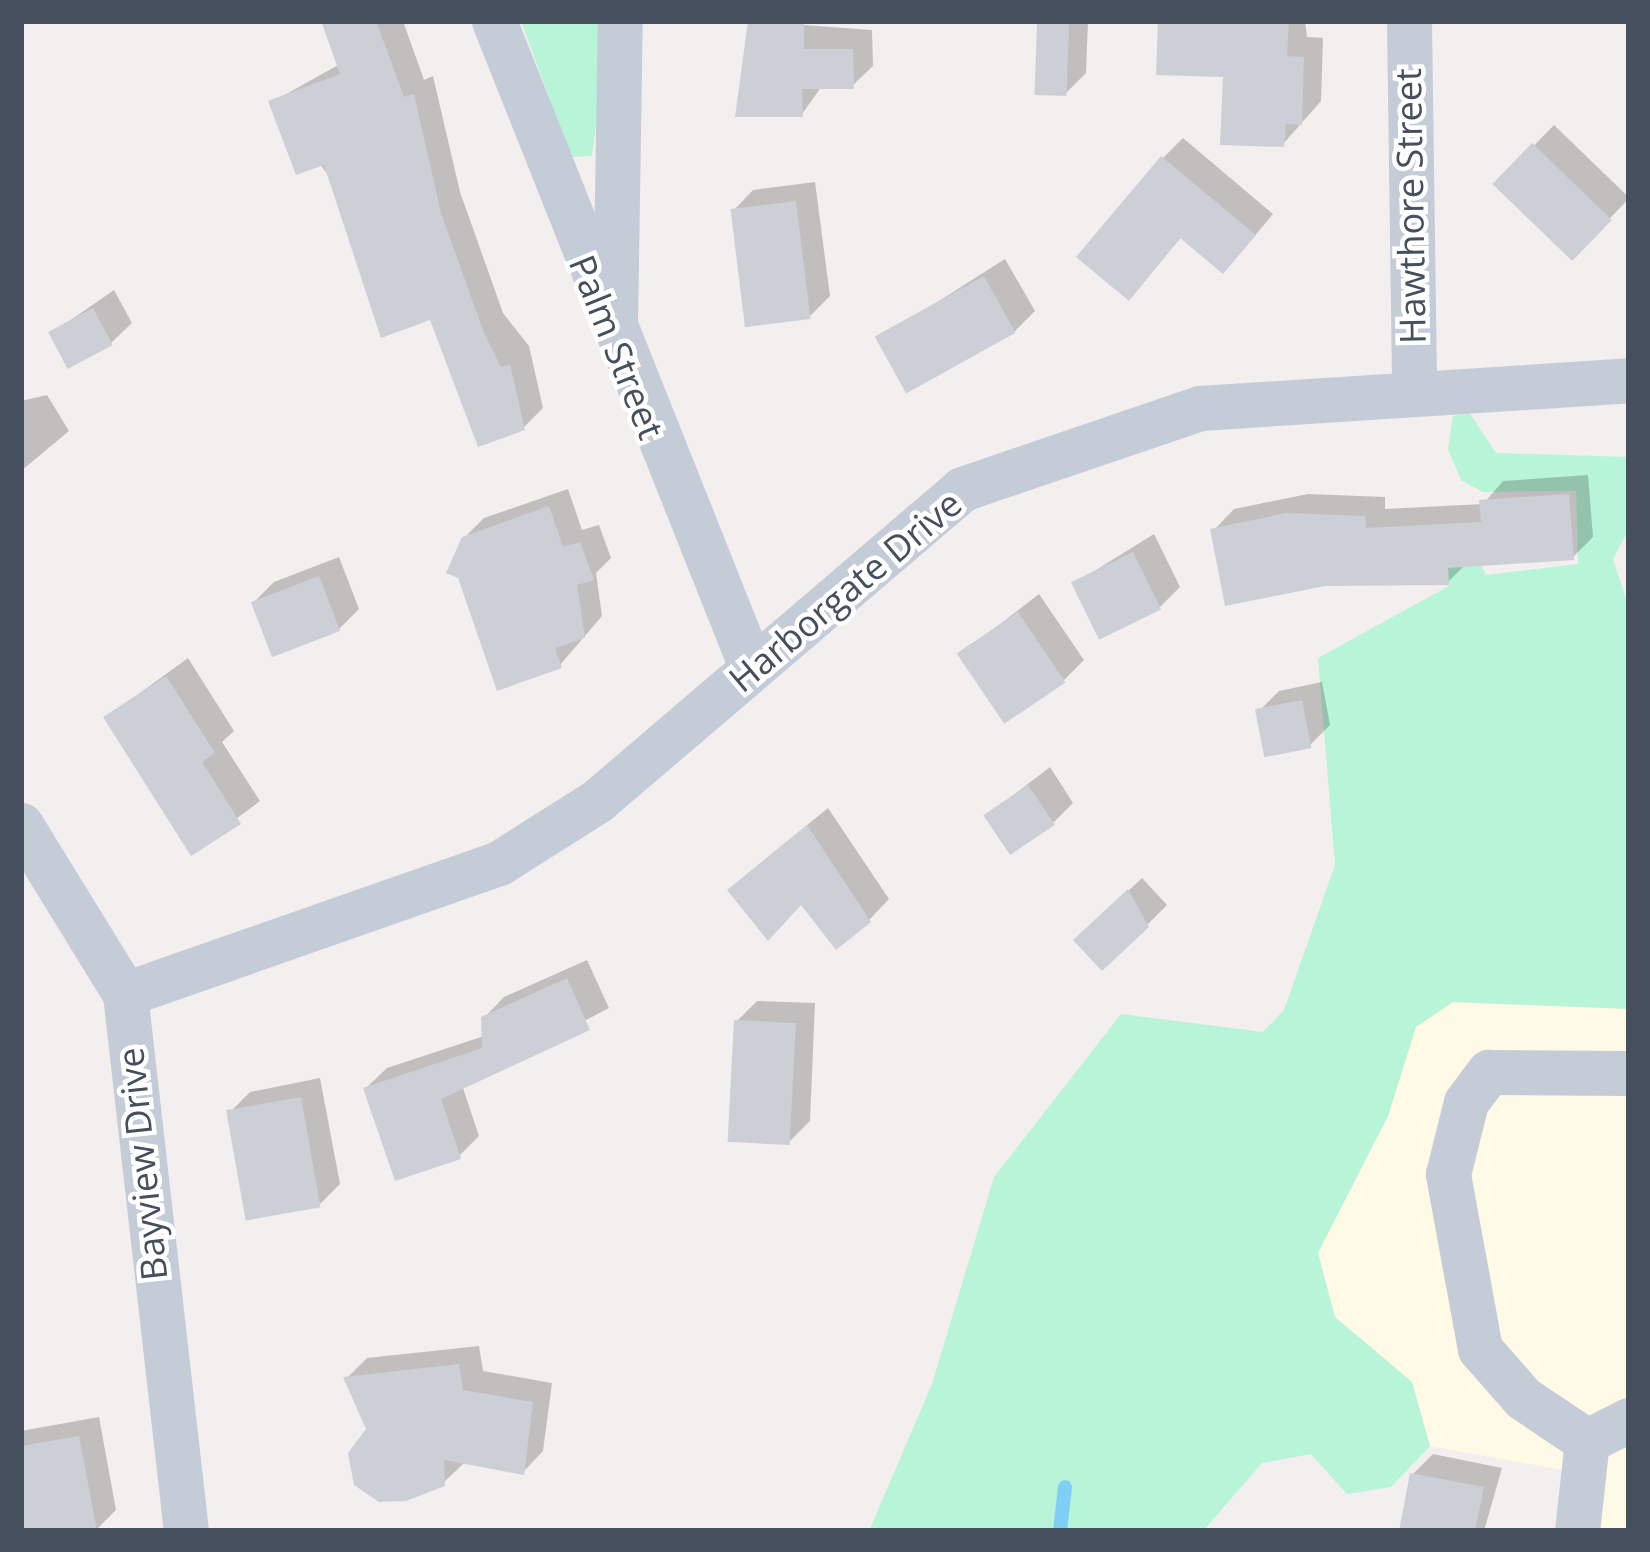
<!DOCTYPE html>
<html>
<head>
<meta charset="utf-8">
<style>
	body { margin:0 }
	#map { position:relative; width:1650px; height:1552px; overflow:hidden; background:#f2efee; font-family:"Open Sans",sans-serif }
	div>[style] { position:absolute }
	.commercial>* { inset:0; background:#fefae6 }
	.green>* { inset:0; background:#b8f4d8 }
	.shadow>* { inset:0; background:#0003; transform-origin:0 0 }
	.stream>* { height:14px; margin:-7px; padding:0 7px; transform-origin:7px; border-radius:7px; background:#80cdf6 }
	.building>* { inset:0; background:#cdcfd7; transform-origin:0 0 }
	.minor>* { height:45px; margin:-22.5px; padding:0 22.5px; transform-origin:22.5px; border-radius:22.5px; background:#c4ccd8 }
	span { translate:-50% -50%; white-space:nowrap; text-align:center; line-height:1.15; -webkit-text-stroke:9px #fff; paint-order:stroke }
	.street-label { font-size:36px; color:#454f5e }
	.frame { position:absolute; inset:0; border:24px solid #454f5e; pointer-events:none }
</style>
</head>
<body>
<div id="map">
	<div class="commercial">
		<div style="clip-path:polygon(1453px 1002px,1629px 1009px,1629px 1531px,1562px 1531px,1569px 1471px,1430px 1446px,1412px 1382px,1335px 1317px,1317px 1253px,1388px 1116px,1415px 1027px)"></div>
	</div>
	<div class="green">
		<div style="clip-path:polygon(521px 21px,610px 21px,592px 156px,571px 157px)"></div>
		<div style="clip-path:polygon(1469px 412px,1496px 453px,1629px 457px,1629px 529px,1613px 559px,1629px 608px,1629px 1009px,1453px 1002px,1416px 1027px,1388px 1116px,1318px 1253px,1335px 1317px,1412px 1382px,1430px 1446px,1391px 1487px,1347px 1494px,1311px 1454px,1262px 1463px,1203px 1531px,869px 1531px,932px 1384px,994px 1177px,1121px 1014px,1263px 1032px,1284px 1010px,1335px 865px,1318px 658px,1449px 586px,1447px 559px,1476px 555px,1486px 575px,1578px 564px,1576px 491px,1483px 492px,1461px 480px,1448px 449px,1453px 416px)"></div>
	</div>
	<div class="shadow">
		<div style="clip-path:polygon(324px 21px,403px 21px,424px 80px,433px 76px,460px 192px,503px 313px,529px 346px,543px 408px,523px 428px,272px 102px,340px 64px)"></div>
		<div style="clip-path:polygon(750px 21px,872px 30px,873px 66px,852px 86px,822px 86px,802px 114px)"></div>
		<div style="clip-path:polygon(1088px 21px,1086px 73px,1066px 93px,1040px 24px)"></div>
		<div style="clip-path:polygon(1161px 21px,1305px 21px,1307px 37px,1323px 38px,1321px 101px,1283px 144px,1226px 74px)"></div>
		<div style="left:1554px;top:125px;width:105px;height:82px;rotate:44deg"></div>
		<div style="clip-path:polygon(1183px 138px,1273px 214px,1243px 250px,1182px 236px,1148px 277px,1163px 158px)"></div>
		<div style="clip-path:polygon(815px 182px,830px 296px,810px 316px,733px 211px,753px 190px)"></div>
		<div style="clip-path:polygon(1005px 259px,1035px 311px,1015px 331px,879px 339px)"></div>
		<div style="clip-path:polygon(114px 290px,132px 323px,111px 343px,52px 333px)"></div>
		<div style="clip-path:polygon(47px 395px,69px 431px,21px 471px,21px 401px)"></div>
		<div style="clip-path:polygon(1588px 475px,1593px 537px,1573px 557px,1466px 564px,1448px 582px,1214px 530px,1234px 509px,1308px 494px,1385px 497px,1385px 509px,1483px 504px,1503px 481px)"></div>
		<div style="clip-path:polygon(568px 489px,582px 530px,599px 525px,611px 558px,596px 573px,602px 616px,560px 665px,464px 538px,484px 518px)"></div>
		<div style="clip-path:polygon(1154px 534px,1180px 587px,1160px 607px,1075px 583px)"></div>
		<div style="clip-path:polygon(339px 557px,359px 609px,339px 629px,254px 602px,274px 582px)"></div>
		<div style="clip-path:polygon(1039px 594px,1084px 660px,1064px 680px,961px 654px)"></div>
		<div style="clip-path:polygon(188px 658px,234px 731px,222px 742px,260px 801px,192px 852px,107px 717px)"></div>
		<div style="clip-path:polygon(1322px 682px,1330px 725px,1310px 745px,1259px 711px,1279px 691px)"></div>
		<div style="clip-path:polygon(1050px 767px,1073px 803px,1053px 823px,987px 815px)"></div>
		<div style="clip-path:polygon(828px 808px,889px 899px,869px 920px,751px 871px)"></div>
		<div style="clip-path:polygon(1142px 878px,1167px 905px,1147px 925px,1097px 920px)"></div>
		<div style="clip-path:polygon(587px 960px,609px 1008px,462px 1085px,479px 1136px,459px 1156px,366px 1088px,387px 1068px,484px 1036px,484px 1018px,504px 997px)"></div>
		<div style="clip-path:polygon(757px 1001px,815px 1003px,810px 1121px,790px 1141px,737px 1021px)"></div>
		<div style="clip-path:polygon(320px 1078px,340px 1184px,320px 1204px,230px 1112px,250px 1092px)"></div>
		<div style="clip-path:polygon(479px 1346px,483px 1371px,552px 1383px,543px 1451px,523px 1472px,464px 1463px,443px 1483px,370px 1430px,347px 1378px,367px 1358px)"></div>
		<div style="clip-path:polygon(99px 1417px,116px 1510px,96px 1530px,21px 1531px,21px 1431px)"></div>
		<div style="clip-path:polygon(1433px 1454px,1502px 1468px,1484px 1531px,1402px 1531px,1413px 1474px)"></div>
	</div>
	<div class="stream">
		<div style="left:1060px;top:1531px;width:44px;rotate:-83.5deg"></div>
	</div>
	<div class="building">
		<div style="clip-path:polygon(321px 21px,376px 21px,404px 97px,414px 94px,441px 213px,484px 333px,501px 367px,510px 364px,525px 430px,478px 447px,430px 320px,381px 338px,324px 165px,296px 175px,268px 101px,340px 74px)"></div>
		<div style="clip-path:polygon(748px 21px,804px 21px,804px 49px,853px 49px,854px 89px,802px 89px,803px 117px,735px 117px)"></div>
		<div style="clip-path:polygon(1158px 21px,1289px 21px,1287px 56px,1304px 57px,1302px 125px,1286px 124px,1284px 147px,1220px 145px,1223px 77px,1156px 75px)"></div>
		<div style="left:1037px;top:23px;width:32px;height:72px;rotate:2deg"></div>
		<div style="left:1532px;top:143px;width:111px;height:57px;rotate:44deg"></div>
		<div style="clip-path:polygon(1161px 156px,1256px 235px,1223px 274px,1180px 238px,1129px 301px,1076px 257px)"></div>
		<div style="left:796px;top:201px;width:119px;height:66px;rotate:83deg"></div>
		<div style="left:984px;top:276px;width:65px;height:125px;rotate:61deg"></div>
		<div style="left:93px;top:308px;width:42px;height:51px;rotate:62deg"></div>
		<div style="clip-path:polygon(1569px 494px,1574px 560px,1448px 568px,1449px 585px,1325px 586px,1225px 606px,1210px 529px,1286px 513px,1365px 516px,1366px 528px,1481px 522px,1479px 500px)"></div>
		<div style="clip-path:polygon(549px 506px,563px 547px,580px 542px,594px 580px,577px 585px,585px 638px,555px 648px,562px 668px,497px 691px,458px 578px,446px 573px,462px 537px)"></div>
		<div style="left:1133px;top:552px;width:64px;height:69px;rotate:64deg"></div>
		<div style="left:319px;top:576px;width:59px;height:73px;rotate:69deg"></div>
		<div style="left:1018px;top:612px;width:85px;height:74px;rotate:56deg"></div>
		<div style="clip-path:polygon(166px 676px,215px 753px,202px 762px,241px 824px,191px 856px,103px 717px)"></div>
		<div style="left:1302px;top:700px;width:49px;height:48px;rotate:79deg"></div>
		<div style="left:1028px;top:785px;width:48px;height:54px;rotate:56deg"></div>
		<div style="clip-path:polygon(807px 825px,871px 922px,836px 950px,801px 905px,768px 941px,727px 890px)"></div>
		<div style="clip-path:polygon(1128px 889px,1149px 927px,1102px 971px,1073px 940px)"></div>
		<div style="clip-path:polygon(567px 978px,590px 1030px,441px 1099px,461px 1159px,395px 1181px,363px 1088px,482px 1048px,481px 1017px)"></div>
		<div style="left:734px;top:1020px;width:62px;height:122px;rotate:3deg"></div>
		<div style="left:301px;top:1097px;width:112px;height:76px;rotate:80deg"></div>
		<div style="clip-path:polygon(459px 1364px,463px 1390px,533px 1402px,524px 1475px,444px 1460px,445px 1486px,406px 1501px,379px 1502px,354px 1485px,348px 1453px,366px 1429px,343px 1377px)"></div>
		<div style="clip-path:polygon(79px 1436px,97px 1531px,21px 1531px,21px 1446px)"></div>
		<div style="clip-path:polygon(1410px 1473px,1484px 1487px,1475px 1531px,1399px 1531px)"></div>
	</div>
	<div class="minor">
		<div style="left:494px;top:21px;width:697px;rotate:68.29deg"></div>
		<div style="left:1409px;top:21px;width:371px;rotate:89.2deg"></div>
		<div style="left:615px;top:324px;width:303px;rotate:-89.1deg"></div>
		<div style="left:21px;top:825px;width:198px;rotate:58.4deg"></div>
		<div style="left:125px;top:994px;width:540px;rotate:83.52deg"></div>
		<div style="left:125px;top:994px;width:396px;rotate:-19.3deg"></div>
		<div style="left:499px;top:863px;width:116px;rotate:-32.3deg"></div>
		<div style="left:597px;top:801px;width:480px;rotate:-40.5deg"></div>
		<div style="left:962px;top:489px;width:251px;rotate:-18.8deg"></div>
		<div style="left:1200px;top:408px;width:430px;rotate:-3.7deg"></div>
		<div style="left:1587px;top:1441px;width:77px;rotate:-146.1deg"></div>
		<div style="left:1523px;top:1398px;width:65px;rotate:-131.3deg"></div>
		<div style="left:1480px;top:1349px;width:178px;rotate:-100.4deg"></div>
		<div style="left:1448px;top:1174px;width:74px;rotate:-76deg"></div>
		<div style="left:1466px;top:1102px;width:38px;rotate:-53deg"></div>
		<div style="left:1489px;top:1072px;width:140px;rotate:0.4deg"></div>
		<div style="left:1577px;top:1531px;width:91px;rotate:-83.7deg"></div>
		<div style="left:1587px;top:1441px;width:47px;rotate:-26.6deg"></div>
	</div>
	<div class="street-label">
		<span style="left:1410px;top:206px;rotate:-91deg">Hawthore Street</span>
		<span style="left:617px;top:347px;rotate:68deg">Palm Street</span>
		<span style="left:845px;top:591px;rotate:-40deg">Harborgate Drive</span>
		<span style="left:142px;top:1164px;rotate:-96deg">Bayview Drive</span>
	</div>
	<div class="frame"></div>
</div>
</body>
</html>
